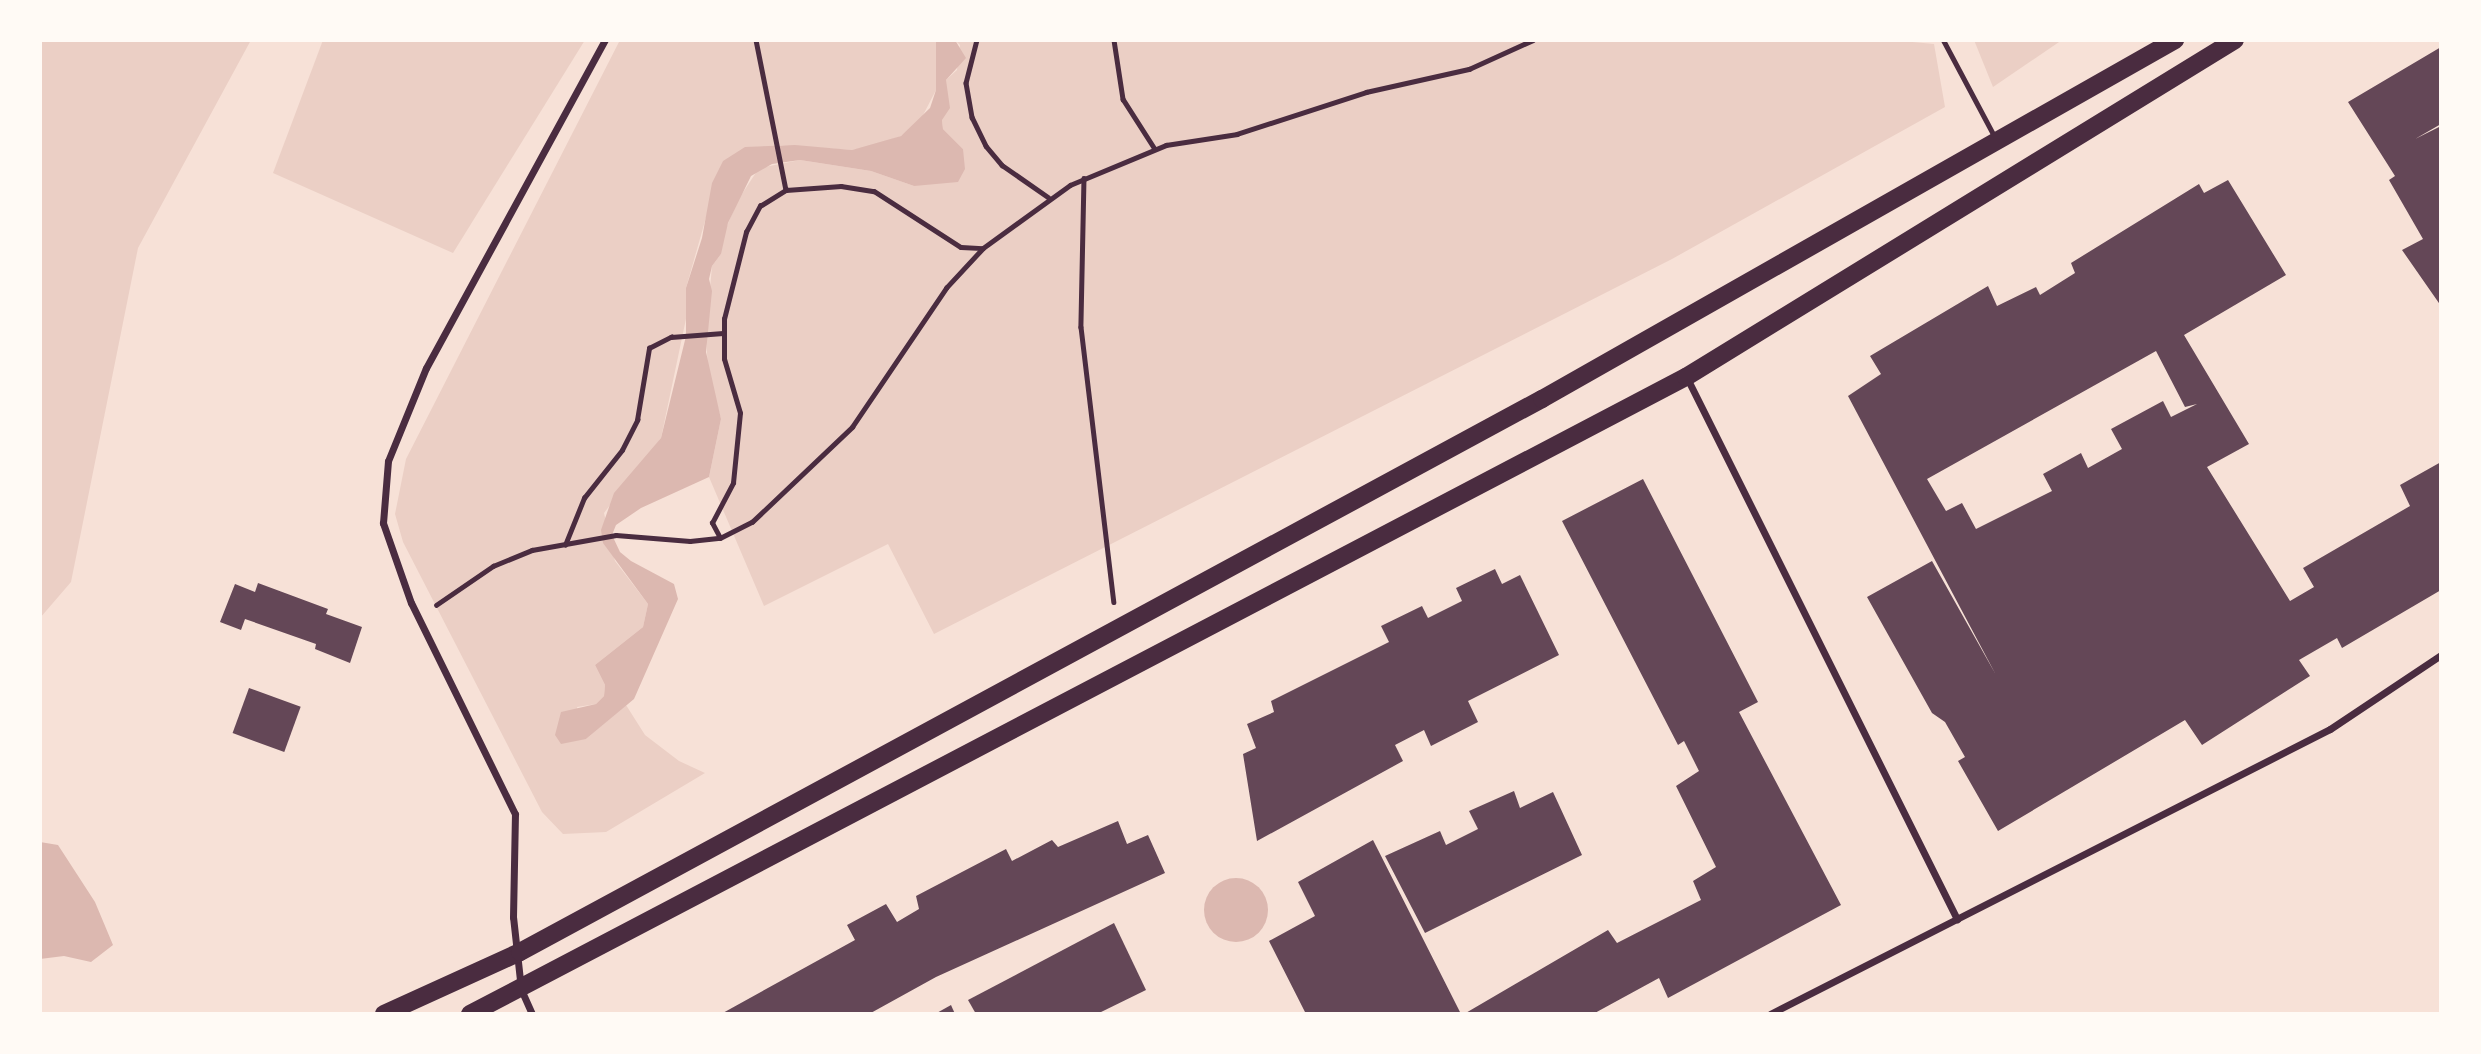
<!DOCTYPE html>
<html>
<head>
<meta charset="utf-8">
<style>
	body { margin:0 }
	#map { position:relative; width:2481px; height:1054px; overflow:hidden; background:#f7e1d7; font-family:Mulish,sans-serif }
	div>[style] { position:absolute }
	.green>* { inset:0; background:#ebcfc5 }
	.water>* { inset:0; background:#dcb8b0 }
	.round { border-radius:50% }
	.building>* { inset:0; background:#644757; transform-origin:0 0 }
	.path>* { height:4.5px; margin:-2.25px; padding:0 2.25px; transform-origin:2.25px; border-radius:2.25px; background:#4a2c40 }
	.service>* { height:5px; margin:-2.5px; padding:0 2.5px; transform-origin:2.5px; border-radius:2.5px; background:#4a2c40 }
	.minor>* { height:7px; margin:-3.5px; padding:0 3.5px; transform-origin:3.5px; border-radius:3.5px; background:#4a2c40 }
	.primary>* { height:18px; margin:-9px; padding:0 9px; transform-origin:9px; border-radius:9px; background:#4a2c40 }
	span { translate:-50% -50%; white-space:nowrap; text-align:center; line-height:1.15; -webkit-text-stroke:5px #fffaf5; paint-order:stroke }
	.frame { position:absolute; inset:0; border:42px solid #fffaf5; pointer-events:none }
</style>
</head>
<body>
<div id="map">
	<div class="green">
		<div style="clip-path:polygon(40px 40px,251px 40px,138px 248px,71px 582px,40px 618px)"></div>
		<div style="clip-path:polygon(323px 40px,585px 40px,453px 253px,273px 173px)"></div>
		<div style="clip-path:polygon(620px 40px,936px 40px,936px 90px,919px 123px,901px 136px,873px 146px,852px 150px,779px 145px,707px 214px,686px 288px,687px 314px,661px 438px,604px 513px,615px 561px,648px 604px,643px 627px,595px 665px,605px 685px,604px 696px,596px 704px,577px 707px,586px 739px,626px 705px,645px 735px,679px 761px,705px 773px,606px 832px,563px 834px,542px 812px,403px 542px,395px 514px,406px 459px)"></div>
		<div style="clip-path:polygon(955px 40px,1891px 40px,1934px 44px,1945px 107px,1672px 259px,934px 634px,888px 544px,764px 606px,709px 477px,721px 419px,708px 371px,706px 334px,712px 266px,721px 254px,721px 240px,738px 200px,759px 168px,800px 160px,871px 171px,914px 186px,963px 149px,943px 129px,942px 120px,946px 80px,957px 70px,960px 45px)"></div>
		<div style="clip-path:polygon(1974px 40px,2062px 40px,1993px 87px)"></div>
	</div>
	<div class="water">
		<div style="clip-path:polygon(936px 40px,955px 40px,966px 58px,946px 80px,950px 108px,942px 120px,943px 129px,963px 149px,965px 169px,958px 182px,914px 186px,871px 171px,800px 160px,772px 164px,751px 176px,728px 223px,721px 254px,712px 266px,709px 279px,712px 291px,706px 352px,721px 419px,709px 477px,641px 508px,616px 525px,612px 535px,620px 552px,631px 561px,674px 584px,678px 599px,634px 699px,586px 739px,561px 744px,555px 735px,561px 712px,596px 704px,604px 696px,605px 685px,595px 665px,643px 627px,648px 604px,603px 543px,601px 530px,614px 493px,661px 438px,686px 336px,686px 288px,702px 238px,712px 183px,723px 161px,745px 147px,795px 145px,852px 150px,901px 136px,930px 108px,936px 90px)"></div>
		<div style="clip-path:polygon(40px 842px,58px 845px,95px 902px,113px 945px,91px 962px,64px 956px,40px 959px)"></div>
		<div class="round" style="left:1204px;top:878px;width:64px;height:64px"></div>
	</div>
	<div class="building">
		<div style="clip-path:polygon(2441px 47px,2441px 124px,2415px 139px,2441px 126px,2441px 306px,2402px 250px,2423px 239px,2389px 180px,2395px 176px,2348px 102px)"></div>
		<div style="clip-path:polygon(evenodd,2228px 180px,2286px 275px,2184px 335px,2249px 444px,2207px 467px,2290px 601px,2314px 587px,2303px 568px,2410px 506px,2400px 485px,2441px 462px,2441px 590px,2342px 648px,2337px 638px,2299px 660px,2310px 676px,2202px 745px,2185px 720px,1998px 831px,1958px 761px,1965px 757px,1945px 722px,1932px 713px,1867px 597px,1932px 561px,1996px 675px,1848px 396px,1881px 374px,1870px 356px,1988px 286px,1997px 306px,2036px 287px,2040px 295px,2075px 273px,2071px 263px,2199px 184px,2204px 193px,2228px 180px,2156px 351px,2185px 407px,2197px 404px,2171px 417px,2163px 401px,2111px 429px,2122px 449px,2088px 468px,2081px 453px,2043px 474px,2052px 491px,1976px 529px,1962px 503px,1946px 511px,1927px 479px,2156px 351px)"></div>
		<div style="clip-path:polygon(1643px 479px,1758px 702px,1739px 712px,1841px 905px,1668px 998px,1659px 978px,1593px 1014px,1464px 1014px,1608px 930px,1617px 943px,1701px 900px,1693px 881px,1716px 867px,1676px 786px,1699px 771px,1684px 741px,1678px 745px,1562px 521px)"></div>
		<div style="clip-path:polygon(1495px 569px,1502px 584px,1520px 575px,1559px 655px,1468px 701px,1478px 722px,1431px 746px,1424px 730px,1395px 745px,1403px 761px,1257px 841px,1243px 754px,1256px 748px,1247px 724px,1274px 712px,1271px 701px,1389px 642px,1381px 626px,1422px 606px,1428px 618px,1462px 601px,1456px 588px)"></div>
		<div style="clip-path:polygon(258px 583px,328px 609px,326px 614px,362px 627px,350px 663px,315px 649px,316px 644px,245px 619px,241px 630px,220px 622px,235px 584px,255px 592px)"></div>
		<div style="left:249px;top:688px;width:55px;height:48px;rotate:20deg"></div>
		<div style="clip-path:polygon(1514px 791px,1520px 808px,1553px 792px,1582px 855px,1425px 933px,1385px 856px,1440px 831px,1446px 845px,1478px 829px,1469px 811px)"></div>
		<div style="clip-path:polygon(1118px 821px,1127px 844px,1148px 835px,1165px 873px,936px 977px,869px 1014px,721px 1014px,855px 940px,847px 925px,886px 904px,897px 922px,919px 909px,916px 896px,1006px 849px,1012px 861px,1052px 840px,1058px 847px)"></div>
		<div style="clip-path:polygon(1373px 840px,1461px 1014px,1306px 1014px,1269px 941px,1315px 916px,1298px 882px)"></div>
		<div style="clip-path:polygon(1114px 923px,1146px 990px,1097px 1014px,976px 1014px,968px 1000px)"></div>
		<div style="clip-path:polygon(951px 1005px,955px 1014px,935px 1014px)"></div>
	</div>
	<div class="path">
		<div style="left:756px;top:40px;width:153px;rotate:78.7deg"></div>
		<div style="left:977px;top:40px;width:44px;rotate:104.3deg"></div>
		<div style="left:966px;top:83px;width:35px;rotate:80deg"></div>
		<div style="left:972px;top:117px;width:32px;rotate:64deg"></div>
		<div style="left:986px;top:146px;width:25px;rotate:50deg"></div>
		<div style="left:1002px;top:165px;width:56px;rotate:34.8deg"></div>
		<div style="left:1114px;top:40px;width:60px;rotate:81.3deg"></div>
		<div style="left:1123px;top:99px;width:59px;rotate:57.4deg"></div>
		<div style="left:1084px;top:178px;width:149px;rotate:91.2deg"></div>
		<div style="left:1081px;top:327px;width:277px;rotate:83.2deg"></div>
		<div style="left:720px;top:538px;width:17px;rotate:-118deg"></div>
		<div style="left:712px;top:523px;width:45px;rotate:-62.3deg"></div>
		<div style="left:733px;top:483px;width:70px;rotate:-84.3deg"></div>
		<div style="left:740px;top:413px;width:56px;rotate:-106.5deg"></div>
		<div style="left:724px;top:359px;width:40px;rotate:-90deg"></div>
		<div style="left:724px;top:319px;width:90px;rotate:-75.8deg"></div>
		<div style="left:746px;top:232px;width:30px;rotate:-62deg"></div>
		<div style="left:760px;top:206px;width:31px;rotate:-32deg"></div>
		<div style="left:786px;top:190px;width:55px;rotate:-4.2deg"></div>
		<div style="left:841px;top:186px;width:33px;rotate:9deg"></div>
		<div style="left:874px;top:191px;width:103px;rotate:32.8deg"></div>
		<div style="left:961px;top:247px;width:21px;rotate:3deg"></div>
		<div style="left:565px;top:545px;width:51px;rotate:-68deg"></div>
		<div style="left:584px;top:498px;width:61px;rotate:-51.6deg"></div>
		<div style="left:622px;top:450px;width:34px;rotate:-63deg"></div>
		<div style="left:637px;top:420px;width:73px;rotate:-80.5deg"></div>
		<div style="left:649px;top:348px;width:25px;rotate:-27deg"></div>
		<div style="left:671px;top:337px;width:52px;rotate:-4.4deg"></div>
		<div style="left:436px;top:605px;width:69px;rotate:-34.4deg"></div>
		<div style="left:493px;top:566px;width:42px;rotate:-22.3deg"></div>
		<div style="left:532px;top:550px;width:85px;rotate:-10.1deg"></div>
		<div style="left:616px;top:535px;width:74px;rotate:4.6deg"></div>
		<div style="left:690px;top:541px;width:30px;rotate:-6deg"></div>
		<div style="left:720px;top:538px;width:36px;rotate:-27deg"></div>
		<div style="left:752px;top:522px;width:138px;rotate:-43.5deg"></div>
		<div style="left:852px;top:427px;width:168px;rotate:-55.9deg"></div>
		<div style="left:946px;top:288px;width:54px;rotate:-47.2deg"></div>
		<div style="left:983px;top:248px;width:107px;rotate:-35.9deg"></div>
		<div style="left:1070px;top:185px;width:104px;rotate:-22.6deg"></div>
		<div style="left:1166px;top:145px;width:72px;rotate:-8.8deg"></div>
		<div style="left:1237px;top:134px;width:136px;rotate:-18deg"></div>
		<div style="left:1366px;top:92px;width:106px;rotate:-12.6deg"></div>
		<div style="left:1469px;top:69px;width:70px;rotate:-24.4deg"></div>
	</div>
	<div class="service">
		<div style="left:1943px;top:40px;width:111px;rotate:62deg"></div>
	</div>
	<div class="minor">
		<div style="left:1687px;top:378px;width:605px;rotate:63.48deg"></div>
		<div style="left:532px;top:1014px;width:27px;rotate:-114deg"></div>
		<div style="left:521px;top:989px;width:72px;rotate:-96.3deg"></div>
		<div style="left:513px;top:917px;width:103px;rotate:-88.9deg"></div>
		<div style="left:515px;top:814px;width:235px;rotate:-116.2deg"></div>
		<div style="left:411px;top:603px;width:85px;rotate:-109.3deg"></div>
		<div style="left:383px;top:523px;width:62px;rotate:-85.4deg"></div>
		<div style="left:388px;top:461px;width:100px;rotate:-67.8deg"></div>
		<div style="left:426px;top:368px;width:374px;rotate:-61.4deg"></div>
		<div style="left:1770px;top:1014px;width:628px;rotate:-26.97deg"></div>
		<div style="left:2330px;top:729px;width:133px;rotate:-33.7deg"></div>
	</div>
	<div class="primary">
		<div style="left:384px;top:1014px;width:149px;rotate:-24.5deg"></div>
		<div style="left:520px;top:952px;width:1162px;rotate:-28.42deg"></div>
		<div style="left:1542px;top:399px;width:728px;rotate:-29.56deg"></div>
		<div style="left:470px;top:1014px;width:1373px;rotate:-27.65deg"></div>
		<div style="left:1686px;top:377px;width:644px;rotate:-31.54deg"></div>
	</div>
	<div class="frame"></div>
</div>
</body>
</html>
